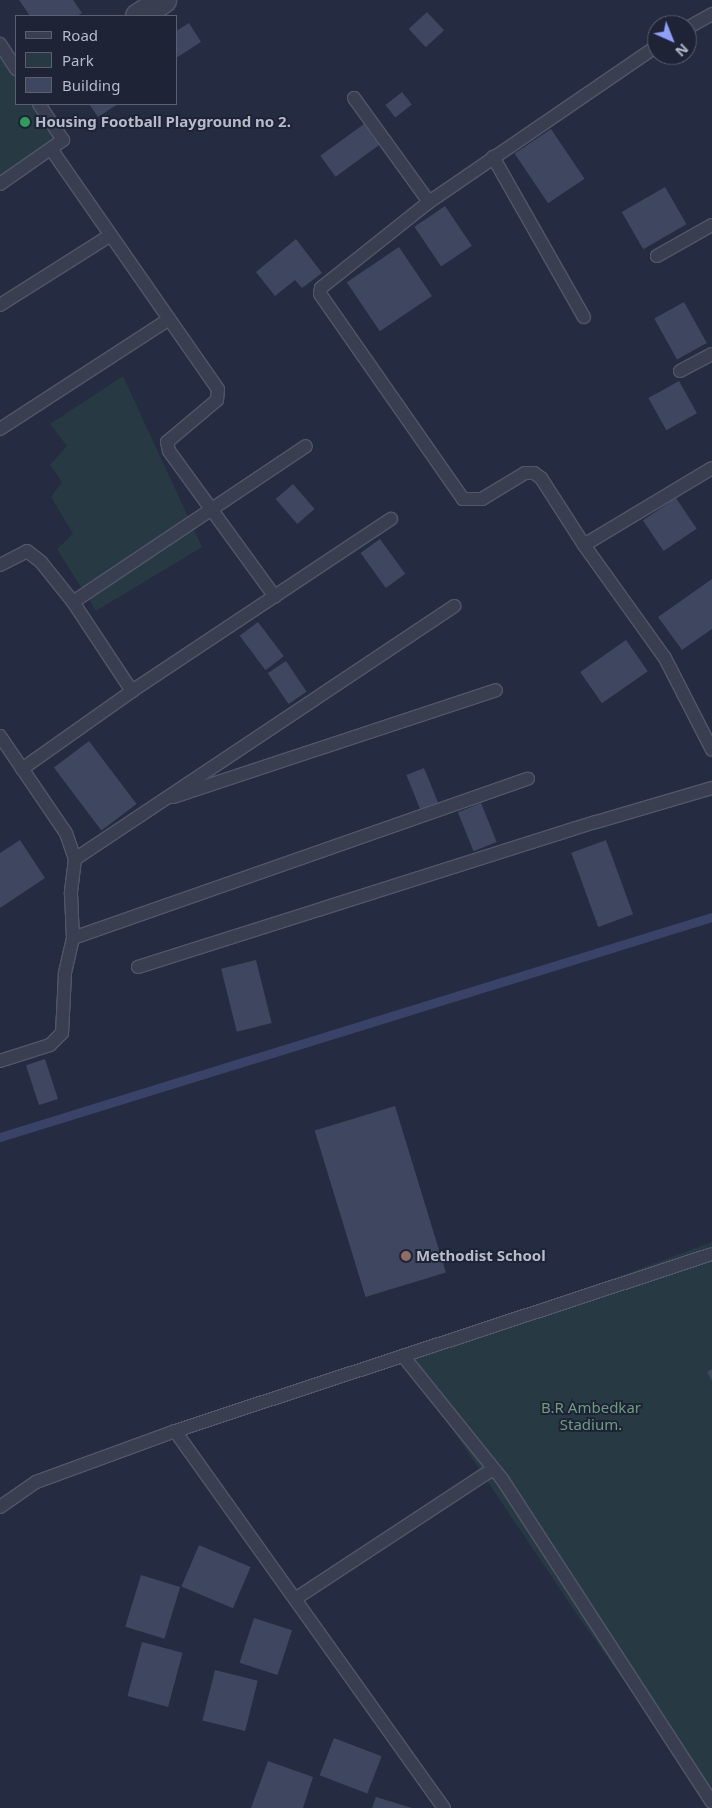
<!DOCTYPE html>
<html>
<head>
<meta charset="utf-8">
<style>
	body { margin:0 }
	#map { position:relative; width:712px; height:1808px; overflow:hidden; background:#252b41; font-family:"Noto Sans",sans-serif }
	div>[style] { position:absolute }
	.green>* { inset:0; background:#273942 }
	.stream>* { height:9px; margin:-4.5px; padding:0 4.5px; transform-origin:4.5px; border-radius:4.5px; background:#394368 }
	.building>* { inset:0; background:#3f465f; transform-origin:0 0 }
	.roads { filter:drop-shadow(1px 0 #515668) drop-shadow(-1px 0 #515668) drop-shadow(0 1px #515668) drop-shadow(0 -1px #515668) }
	.service>* { height:12px; margin:-6px; padding:0 6px; transform-origin:6px; border-radius:6px; background:#393e50 }
	.minor>* { height:25px; margin:-12.5px; padding:0 12.5px; transform-origin:12.5px; border-radius:12.5px; background:#393e50 }
	.dots>* { width:14px; height:14px; translate:-50% -50%; box-sizing:border-box; border:2px solid #1e2336; border-radius:50% }
	span { translate:-50% -50%; white-space:nowrap; text-align:center; line-height:1.15; -webkit-text-stroke:4px #1e2336; paint-order:stroke }
	.poi-label { font-size:15px; color:#b6bacb; font-weight:700 }
	.left { translate:0 -50%; text-align:left }
	.park-label { font-size:15px; color:#6d9c81 }
	.legend { position:absolute; left:15px; top:15px; width:162px; height:90px; box-sizing:border-box; background:#1e2336; border:1px solid #5b5f72; margin:0; padding:6px 9px; list-style:none; font-size:15px; color:#b6bacb }
	.legend li { display:flex; align-items:center; gap:10px; height:25px }
	.legend b { width:25px; border:1px solid #5b5f72 }
	.north { position:absolute; left:647px; top:15px; width:50px; height:50px; box-sizing:border-box; background:#1e2336; border:1px solid #5b5f72; border-radius:50%; rotate:136deg; font-size:14px; font-weight:700; line-height:20px; text-align:center; color:#b6bacb }
	.north::after { content:''; display:block; margin:auto; width:18px; height:22px; background:#8da0f9; clip-path:polygon(50% 0,100% 100%,50% 72%,0 100%) }
</style>
</head>
<body>
<div id="map">
	<div class="green">
		<div style="clip-path:polygon(0 45px,16px 69px,16px 104px,39px 104px,63px 140px,0 184px)"></div>
		<div style="clip-path:polygon(123px 376px,202px 547px,96px 611px,57px 549px,73px 534px,51px 497px,62px 482px,50px 465px,67px 446px,50px 424px)"></div>
		<div style="clip-path:polygon(712px 1242px,712px 1804px,578px 1616px,403px 1356px)"></div>
	</div>
	<div class="stream">
		<div style="left:0;top:1137px;width:745px;rotate:-17.17deg"></div>
	</div>
	<div class="building">
		<div style="clip-path:polygon(19px 0,73px 0,82px 13px,77px 16px,30px 16px)"></div>
		<div style="left:427px;top:12px;width:25px;height:25px;rotate:47deg"></div>
		<div style="clip-path:polygon(189px 23px,201px 42px,176px 58px,176px 31px)"></div>
		<div style="left:402px;top:92px;width:16px;height:21px;rotate:52deg"></div>
		<div style="clip-path:polygon(89px 104px,118px 104px,98px 117px)"></div>
		<div style="left:364px;top:124px;width:26px;height:54px;rotate:54deg"></div>
		<div style="left:551px;top:129px;width:60px;height:44px;rotate:56deg"></div>
		<div style="left:665px;top:187px;width:43px;height:50px;rotate:60deg"></div>
		<div style="left:445px;top:206px;width:48px;height:37px;rotate:56deg"></div>
		<div style="clip-path:polygon(296px 239px,322px 273px,302px 288px,295px 280px,275px 296px,256px 272px)"></div>
		<div style="left:399px;top:247px;width:59px;height:63px;rotate:56deg"></div>
		<div style="left:684px;top:302px;width:47px;height:34px;rotate:61deg"></div>
		<div style="left:679px;top:381px;width:37px;height:35px;rotate:61deg"></div>
		<div style="left:293px;top:484px;width:33px;height:23px;rotate:49deg"></div>
		<div style="left:676px;top:498px;width:37px;height:40px;rotate:56deg"></div>
		<div style="left:380px;top:539px;width:43px;height:24px;rotate:54deg"></div>
		<div style="clip-path:polygon(712px 579px,712px 629px,682px 650px,658px 617px)"></div>
		<div style="left:258px;top:622px;width:43px;height:23px;rotate:53deg"></div>
		<div style="left:626px;top:640px;width:38px;height:56px;rotate:55deg"></div>
		<div style="left:286px;top:661px;width:37px;height:22px;rotate:56deg"></div>
		<div style="left:89px;top:741px;width:79px;height:44px;rotate:53deg"></div>
		<div style="left:424px;top:768px;width:40px;height:19px;rotate:68deg"></div>
		<div style="left:481px;top:803px;width:42px;height:25px;rotate:68deg"></div>
		<div style="clip-path:polygon(20px 840px,45px 878px,0 908px,0 853px)"></div>
		<div style="left:606px;top:840px;width:79px;height:37px;rotate:70deg"></div>
		<div style="left:256px;top:960px;width:65px;height:36px;rotate:76deg"></div>
		<div style="left:45px;top:1059px;width:42px;height:20px;rotate:72deg"></div>
		<div style="left:395px;top:1106px;width:174px;height:84px;rotate:73deg"></div>
		<div style="clip-path:polygon(712px 1369px,712px 1381px,707px 1372px)"></div>
		<div style="left:199px;top:1545px;width:56px;height:45px;rotate:23deg"></div>
		<div style="left:141px;top:1575px;width:41px;height:54px;rotate:17deg"></div>
		<div style="left:254px;top:1618px;width:40px;height:47px;rotate:18deg"></div>
		<div style="left:142px;top:1642px;width:42px;height:56px;rotate:15deg"></div>
		<div style="left:215px;top:1670px;width:44px;height:52px;rotate:14deg"></div>
		<div style="left:334px;top:1738px;width:51px;height:40px;rotate:21deg"></div>
		<div style="clip-path:polygon(268px 1761px,313px 1777px,303px 1808px,251px 1808px)"></div>
		<div style="clip-path:polygon(376px 1797px,412px 1808px,372px 1808px)"></div>
	</div>
	<div class="roads">
		<div class="service">
			<div style="left:687px;top:28px;width:29px;rotate:-29deg"></div>
			<div style="left:0;top:44px;width:30px;rotate:57deg"></div>
			<div style="left:657px;top:46px;width:276px;rotate:145.6deg"></div>
			<div style="left:429px;top:202px;width:138px;rotate:141.5deg"></div>
			<div style="left:321px;top:288px;width:6px;rotate:99deg"></div>
			<div style="left:320px;top:294px;width:250px;rotate:55.1deg"></div>
			<div style="left:463px;top:499px;width:19px"></div>
			<div style="left:482px;top:499px;width:50px;rotate:-31.2deg"></div>
			<div style="left:525px;top:473px;width:9px"></div>
			<div style="left:534px;top:473px;width:9px;rotate:36deg"></div>
			<div style="left:541px;top:478px;width:80px;rotate:57.3deg"></div>
			<div style="left:584px;top:545px;width:139px;rotate:54.4deg"></div>
			<div style="left:665px;top:658px;width:103px;rotate:62.9deg"></div>
			<div style="left:354px;top:98px;width:128px;rotate:54.2deg"></div>
			<div style="left:51px;top:149px;width:292px;rotate:55.2deg"></div>
			<div style="left:218px;top:389px;width:11px;rotate:95deg"></div>
			<div style="left:217px;top:400px;width:65px;rotate:140deg"></div>
			<div style="left:167px;top:442px;width:9px;rotate:77deg"></div>
			<div style="left:169px;top:451px;width:180px;rotate:54deg"></div>
			<div style="left:493px;top:157px;width:184px;rotate:60.4deg"></div>
			<div style="left:0;top:184px;width:77px;rotate:-34.9deg"></div>
			<div style="left:63px;top:140px;width:43px;rotate:-123.7deg"></div>
			<div style="left:657px;top:256px;width:63px;rotate:-29.4deg"></div>
			<div style="left:0;top:305px;width:129px;rotate:-32.3deg"></div>
			<div style="left:680px;top:371px;width:36px;rotate:-28deg"></div>
			<div style="left:0;top:429px;width:200px;rotate:-33deg"></div>
			<div style="left:584px;top:545px;width:149px;rotate:-31deg"></div>
			<div style="left:0;top:565px;width:30px;rotate:-27deg"></div>
			<div style="left:27px;top:551px;width:18px;rotate:38deg"></div>
			<div style="left:41px;top:562px;width:51px;rotate:51.3deg"></div>
			<div style="left:73px;top:602px;width:280px;rotate:-33.8deg"></div>
			<div style="left:73px;top:602px;width:107px;rotate:56.5deg"></div>
			<div style="left:0;top:736px;width:117px;rotate:55.8deg"></div>
			<div style="left:66px;top:833px;width:28px;rotate:71deg"></div>
			<div style="left:75px;top:859px;width:35px;rotate:97deg"></div>
			<div style="left:71px;top:894px;width:44px;rotate:87.4deg"></div>
			<div style="left:73px;top:938px;width:37px;rotate:103deg"></div>
			<div style="left:65px;top:974px;width:59px;rotate:92.9deg"></div>
			<div style="left:62px;top:1033px;width:17px;rotate:135deg"></div>
			<div style="left:50px;top:1045px;width:52px;rotate:162.3deg"></div>
			<div style="left:22px;top:769px;width:135px;rotate:-35.3deg"></div>
			<div style="left:132px;top:691px;width:311px;rotate:-33.6deg"></div>
			<div style="left:173px;top:797px;width:340px;rotate:-18.3deg"></div>
			<div style="left:75px;top:859px;width:456px;rotate:-33.7deg"></div>
			<div style="left:73px;top:938px;width:482px;rotate:-19.3deg"></div>
			<div style="left:138px;top:967px;width:480px;rotate:-17.6deg"></div>
			<div style="left:596px;top:822px;width:121px;rotate:-16.3deg"></div>
			<div style="left:403px;top:1356px;width:158px;rotate:51.2deg"></div>
			<div style="left:502px;top:1479px;width:385px;rotate:57deg"></div>
			<div style="left:175px;top:1431px;width:463px;rotate:54.5deg"></div>
			<div style="left:0;top:1507px;width:44px;rotate:-34.8deg"></div>
			<div style="left:36px;top:1482px;width:148px;rotate:-20.1deg"></div>
			<div style="left:175px;top:1431px;width:565px;rotate:-18.24deg"></div>
			<div style="left:295px;top:1599px;width:237px;rotate:-33.3deg"></div>
		</div>
		<div class="minor">
			<div style="left:138px;top:16px;width:30px;rotate:-33deg"></div>
		</div>
	</div>
	<div class="dots">
		<div style="left:25px;top:122px;background:#2e9e5b"></div>
		<div style="left:406px;top:1256px;background:#8d6e63"></div>
	</div>
	<div class="poi-label">
		<span class="left" style="left:35px;top:122px">Housing Football Playground no 2.</span>
		<span class="left" style="left:416px;top:1256px">Methodist School</span>
	</div>
	<div class="park-label">
		<span style="left:591px;top:1416px">B.R Ambedkar<br>Stadium.</span>
	</div>
	<ul class="legend">
	<li><b style="height:6px;background:#393e50"></b>Road</li>
	<li><b style="height:14px;background:#273942"></b>Park</li>
	<li><b style="height:14px;background:#3f465f"></b>Building</li>
	</ul>
	<div class="north">N</div>
</div>
</body>
</html>
